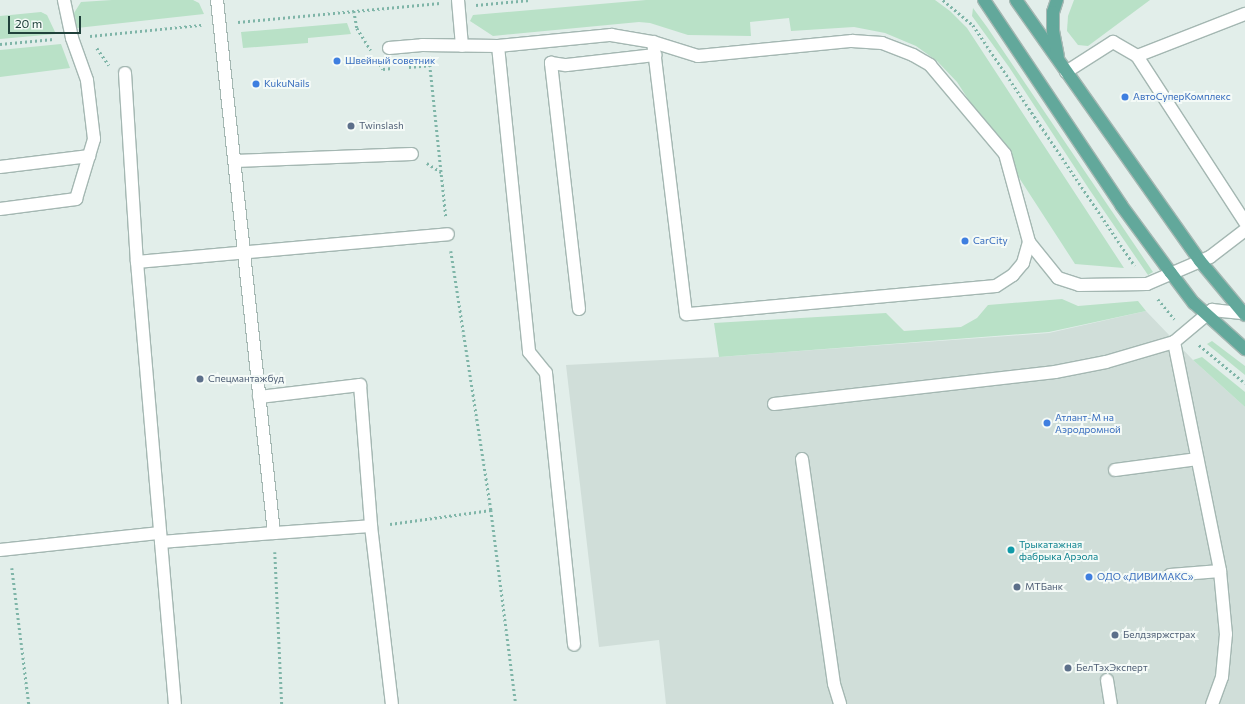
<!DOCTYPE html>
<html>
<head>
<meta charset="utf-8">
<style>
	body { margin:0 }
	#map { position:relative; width:1245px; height:704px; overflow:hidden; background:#e2eeea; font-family:Commissioner,sans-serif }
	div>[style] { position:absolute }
	.built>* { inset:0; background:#d0ded9 }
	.green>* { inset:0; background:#b9e1c7 }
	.path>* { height:2.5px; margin-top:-1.25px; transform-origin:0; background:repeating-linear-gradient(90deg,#7fb5a8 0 2px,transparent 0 5px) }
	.roads { filter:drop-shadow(1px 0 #a4b7b2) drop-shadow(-1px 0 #a4b7b2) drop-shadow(0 1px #a4b7b2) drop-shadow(0 -1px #a4b7b2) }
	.lane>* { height:12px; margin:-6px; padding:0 6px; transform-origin:6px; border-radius:6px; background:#fff }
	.primary>* { height:12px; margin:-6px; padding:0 6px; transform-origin:6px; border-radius:6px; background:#62a89b }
	.dots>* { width:11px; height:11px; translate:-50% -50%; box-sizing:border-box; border:2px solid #f4faf7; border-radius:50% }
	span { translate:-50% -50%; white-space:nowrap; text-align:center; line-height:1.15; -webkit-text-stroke:4px #f4faf7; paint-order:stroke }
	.shop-label { font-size:10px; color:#366cbe }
	.left { translate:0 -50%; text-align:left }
	.service-label { font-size:10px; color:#4e5e75 }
	.culture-label { font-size:10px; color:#0d838f }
	.scale { position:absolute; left:8px; top:16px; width:73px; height:18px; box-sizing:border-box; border:2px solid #20413b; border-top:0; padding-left:5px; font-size:12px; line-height:14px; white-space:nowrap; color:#20413b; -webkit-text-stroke:3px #f4faf7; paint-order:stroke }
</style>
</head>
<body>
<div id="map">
	<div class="built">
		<div style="clip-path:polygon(1146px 311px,1193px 360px,1245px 407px,1245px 704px,666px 704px,659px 640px,599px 647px,566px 365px,719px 357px,1049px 333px)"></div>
	</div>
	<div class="green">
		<div style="clip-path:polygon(112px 0,193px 0,199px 3px,204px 14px,77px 28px,74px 13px,81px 2px)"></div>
		<div style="clip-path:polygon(646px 0,935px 0,950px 11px,967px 28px,1124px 268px,1075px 264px,957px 82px,937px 61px,916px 46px,885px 33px,854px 27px,791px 31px,789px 18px,750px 22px,751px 36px,688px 35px,650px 23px,639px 22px,493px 36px,470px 21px,473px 15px)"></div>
		<div style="clip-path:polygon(1074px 0,1150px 0,1088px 46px,1078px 45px,1067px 31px,1068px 16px)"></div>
		<div style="clip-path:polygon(973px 8px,987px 27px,1153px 272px,1148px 275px,1089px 189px,1009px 67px,972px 16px)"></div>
		<div style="clip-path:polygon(41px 12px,47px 15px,56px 34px,0 39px,0 16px)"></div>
		<div style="clip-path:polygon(347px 23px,351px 34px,308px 38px,308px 43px,243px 48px,241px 32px)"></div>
		<div style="clip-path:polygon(61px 44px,70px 68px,0 77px,0 50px)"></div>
		<div style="clip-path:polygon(1062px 299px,1078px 306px,1138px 301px,1146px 311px,1049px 332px,719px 357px,714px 323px,886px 313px,904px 331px,961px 327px,977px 318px,988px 305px)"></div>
		<div style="clip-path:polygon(1212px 341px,1245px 366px,1245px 375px,1207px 344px)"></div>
		<div style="clip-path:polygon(1202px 357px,1245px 392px,1245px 407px,1193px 360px)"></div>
	</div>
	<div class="path">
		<div style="left:943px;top:0;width:39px;rotate:40deg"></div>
		<div style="left:973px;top:25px;width:290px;rotate:56.1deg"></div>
		<div style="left:476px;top:5px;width:54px;rotate:-5.3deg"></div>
		<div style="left:354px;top:11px;width:17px;rotate:80deg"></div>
		<div style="left:357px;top:28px;width:26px;rotate:58deg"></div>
		<div style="left:238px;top:22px;width:203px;rotate:-5.4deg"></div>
		<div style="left:90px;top:36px;width:112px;rotate:-5.7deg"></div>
		<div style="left:0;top:44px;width:54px;rotate:-5.3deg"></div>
		<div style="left:97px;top:48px;width:21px;rotate:55deg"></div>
		<div style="left:380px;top:64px;width:6px;rotate:59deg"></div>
		<div style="left:383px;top:69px;width:9px;rotate:-6deg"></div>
		<div style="left:409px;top:67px;width:21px;rotate:-5deg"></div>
		<div style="left:430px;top:65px;width:152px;rotate:84deg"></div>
		<div style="left:427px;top:163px;width:17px;rotate:33deg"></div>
		<div style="left:451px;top:251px;width:262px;rotate:81.2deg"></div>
		<div style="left:491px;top:510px;width:196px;rotate:82.7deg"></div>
		<div style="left:1158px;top:299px;width:26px;rotate:51deg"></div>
		<div style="left:1199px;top:345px;width:60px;rotate:39.6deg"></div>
		<div style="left:390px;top:524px;width:102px;rotate:-7.9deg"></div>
		<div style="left:275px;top:552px;width:152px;rotate:87.4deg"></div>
		<div style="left:12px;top:568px;width:137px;rotate:82.9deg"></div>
	</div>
	<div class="roads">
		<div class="lane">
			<div style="left:217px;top:0;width:536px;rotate:83.9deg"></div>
			<div style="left:274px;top:533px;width:97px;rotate:-4.1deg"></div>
			<div style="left:371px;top:526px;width:179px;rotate:83.3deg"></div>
			<div style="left:458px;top:0;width:46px;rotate:85deg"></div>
			<div style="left:498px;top:46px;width:308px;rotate:84.2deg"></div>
			<div style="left:529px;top:352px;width:27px;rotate:51deg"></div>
			<div style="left:546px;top:373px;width:273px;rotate:84.1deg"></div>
			<div style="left:389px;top:48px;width:33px;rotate:-5deg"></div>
			<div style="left:422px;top:45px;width:76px;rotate:0.8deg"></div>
			<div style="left:498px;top:46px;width:114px;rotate:-5.6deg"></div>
			<div style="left:611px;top:35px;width:43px;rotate:9.5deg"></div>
			<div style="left:653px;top:42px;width:47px;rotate:17.3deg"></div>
			<div style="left:698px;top:56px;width:155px;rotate:-5.6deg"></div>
			<div style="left:852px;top:41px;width:30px;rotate:4deg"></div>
			<div style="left:882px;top:43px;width:33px;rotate:21deg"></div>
			<div style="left:913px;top:55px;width:20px;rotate:30deg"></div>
			<div style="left:930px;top:65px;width:116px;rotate:49.9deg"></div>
			<div style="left:1005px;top:154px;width:91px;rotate:74.7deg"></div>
			<div style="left:1029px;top:242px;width:22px;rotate:106deg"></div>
			<div style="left:1023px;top:263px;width:16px;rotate:130deg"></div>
			<div style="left:1013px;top:275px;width:20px;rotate:147deg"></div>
			<div style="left:996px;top:286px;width:311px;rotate:174.8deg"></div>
			<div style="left:686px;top:314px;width:274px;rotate:-96.9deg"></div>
			<div style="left:1137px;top:56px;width:116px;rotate:-21.3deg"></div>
			<div style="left:1066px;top:72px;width:56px;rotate:-32.6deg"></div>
			<div style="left:1113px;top:42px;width:28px;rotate:30deg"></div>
			<div style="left:1137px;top:56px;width:198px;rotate:57deg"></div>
			<div style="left:125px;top:73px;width:189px;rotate:86.4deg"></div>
			<div style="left:137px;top:262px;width:444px;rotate:85.1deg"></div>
			<div style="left:235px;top:161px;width:177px;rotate:-2.3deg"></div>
			<div style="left:0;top:167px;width:90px;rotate:-7deg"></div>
			<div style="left:0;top:209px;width:77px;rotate:-7.5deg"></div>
			<div style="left:76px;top:199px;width:63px;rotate:-73.3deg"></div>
			<div style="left:94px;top:139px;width:59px;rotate:-96.8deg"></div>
			<div style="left:87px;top:80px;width:45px;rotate:-109.7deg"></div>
			<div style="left:72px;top:38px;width:39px;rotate:-102deg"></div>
			<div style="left:1029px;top:242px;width:46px;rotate:51.1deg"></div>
			<div style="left:1058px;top:278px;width:22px;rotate:18deg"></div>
			<div style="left:1079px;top:285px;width:68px;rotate:-0.8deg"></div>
			<div style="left:1147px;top:284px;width:69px;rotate:-23.2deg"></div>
			<div style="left:1210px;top:257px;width:44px;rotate:-37.6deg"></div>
			<div style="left:137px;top:262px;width:312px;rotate:-5.1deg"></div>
			<div style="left:579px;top:309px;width:248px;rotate:-96.5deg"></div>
			<div style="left:551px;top:63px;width:15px;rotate:8deg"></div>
			<div style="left:566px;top:65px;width:90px;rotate:-6.4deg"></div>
			<div style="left:1174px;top:342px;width:234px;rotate:78.6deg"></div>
			<div style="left:1220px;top:571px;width:63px;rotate:84.6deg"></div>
			<div style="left:1226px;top:634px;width:43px;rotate:95.3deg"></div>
			<div style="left:1222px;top:677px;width:29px;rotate:110deg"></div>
			<div style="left:259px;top:397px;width:102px;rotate:-6.8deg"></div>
			<div style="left:360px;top:385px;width:141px;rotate:85.5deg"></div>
			<div style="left:774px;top:404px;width:283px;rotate:-6.5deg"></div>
			<div style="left:1055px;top:372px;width:52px;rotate:-11.1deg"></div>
			<div style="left:1106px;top:362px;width:71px;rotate:-16.4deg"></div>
			<div style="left:1174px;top:342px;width:50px;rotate:-40.1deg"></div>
			<div style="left:1212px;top:310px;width:30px;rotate:6deg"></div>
			<div style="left:802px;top:459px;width:227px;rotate:81.9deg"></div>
			<div style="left:834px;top:684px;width:21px;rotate:73deg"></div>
			<div style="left:1115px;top:470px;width:83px;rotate:-7.6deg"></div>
			<div style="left:161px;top:542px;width:113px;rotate:-4.6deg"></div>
			<div style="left:0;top:550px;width:161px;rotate:-6.1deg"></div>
			<div style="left:1170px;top:575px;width:50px;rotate:-4.6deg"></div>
			<div style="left:1107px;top:680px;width:24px;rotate:81deg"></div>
		</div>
		<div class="primary">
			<div style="left:984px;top:0;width:247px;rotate:56.2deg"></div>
			<div style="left:1121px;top:205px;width:84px;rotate:53.7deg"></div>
			<div style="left:1171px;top:273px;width:38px;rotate:53deg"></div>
			<div style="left:1194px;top:303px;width:69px;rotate:42deg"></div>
			<div style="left:1016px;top:0;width:319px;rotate:54.8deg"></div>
			<div style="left:1200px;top:261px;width:70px;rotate:50.2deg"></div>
			<div style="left:1057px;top:0;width:13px;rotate:108deg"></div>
			<div style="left:1053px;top:12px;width:19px;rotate:90deg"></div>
			<div style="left:1053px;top:31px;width:25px;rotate:79deg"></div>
		</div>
	</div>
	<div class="dots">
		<div style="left:337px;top:61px;background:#3f7fe0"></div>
		<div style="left:256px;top:84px;background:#3f7fe0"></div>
		<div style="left:1125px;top:97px;background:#3f7fe0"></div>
		<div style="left:351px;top:126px;background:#5c6f8a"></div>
		<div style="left:965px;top:241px;background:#3f7fe0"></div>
		<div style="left:200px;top:379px;background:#5c6f8a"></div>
		<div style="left:1047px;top:423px;background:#3f7fe0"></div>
		<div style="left:1011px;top:550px;background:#0f9aa8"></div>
		<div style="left:1089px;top:577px;background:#3f7fe0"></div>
		<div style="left:1017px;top:587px;background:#5c6f8a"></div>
		<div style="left:1115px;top:635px;background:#5c6f8a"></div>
		<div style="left:1068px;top:668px;background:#5c6f8a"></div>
	</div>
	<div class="shop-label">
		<span class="left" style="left:345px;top:61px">Швейный советник</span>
		<span class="left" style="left:264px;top:84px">KukuNails</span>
		<span class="left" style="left:1133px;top:97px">АвтоСуперКомплекс</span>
		<span class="left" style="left:973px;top:241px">CarCity</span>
		<span class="left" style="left:1055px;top:423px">Атлант-М на<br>Аэродромной</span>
		<span class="left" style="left:1097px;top:577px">ОДО «ДИВИМАКС»</span>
	</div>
	<div class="service-label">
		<span class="left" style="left:359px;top:126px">Twinslash</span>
		<span class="left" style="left:208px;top:379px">Спецмантажбуд</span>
		<span class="left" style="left:1025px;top:587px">МТБанк</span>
		<span class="left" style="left:1123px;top:635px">Белдзяржстрах</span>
		<span class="left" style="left:1076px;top:668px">БелТэхЭксперт</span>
	</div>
	<div class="culture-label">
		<span class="left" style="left:1019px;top:550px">Трыкатажная<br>фабрыка Арэола</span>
	</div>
	<div class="scale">20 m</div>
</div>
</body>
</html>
